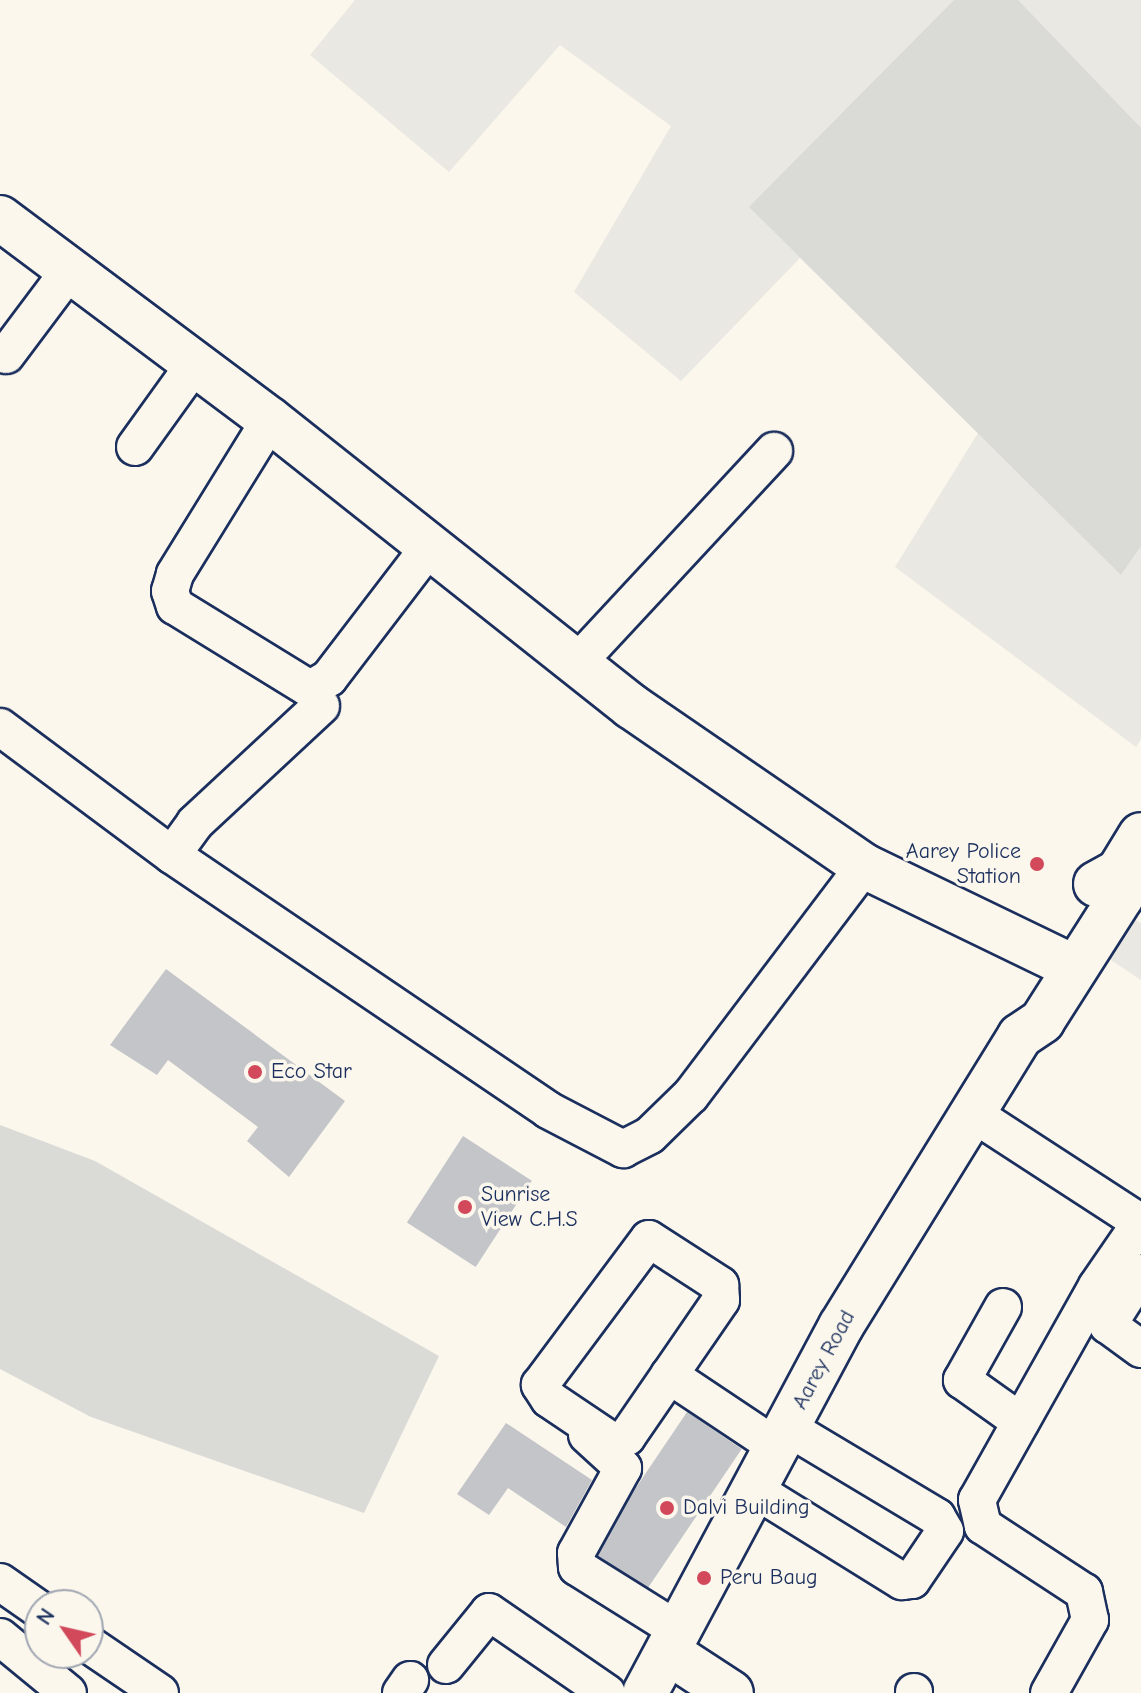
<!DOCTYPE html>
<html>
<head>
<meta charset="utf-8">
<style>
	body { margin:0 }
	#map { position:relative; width:1141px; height:1693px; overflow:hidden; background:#fbf7ec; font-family:"Comic Neue",sans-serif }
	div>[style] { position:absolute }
	.built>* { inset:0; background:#eae8e2 }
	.green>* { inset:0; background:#dadad7 }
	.building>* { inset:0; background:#c3c5c9; transform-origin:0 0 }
	.roads { filter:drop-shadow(2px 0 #1b2f5e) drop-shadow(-2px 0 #1b2f5e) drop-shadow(0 2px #1b2f5e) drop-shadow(0 -2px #1b2f5e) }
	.street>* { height:36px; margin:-18px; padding:0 18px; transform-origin:18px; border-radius:18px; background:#fbf7ec }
	.secondary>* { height:44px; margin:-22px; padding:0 22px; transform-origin:22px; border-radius:22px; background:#fbf7ec }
	.dots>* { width:22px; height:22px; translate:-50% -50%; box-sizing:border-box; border:4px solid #fbf7ec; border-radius:50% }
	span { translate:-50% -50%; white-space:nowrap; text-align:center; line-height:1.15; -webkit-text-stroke:7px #fbf7ec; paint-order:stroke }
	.poi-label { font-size:22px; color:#1b2f5e }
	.right { translate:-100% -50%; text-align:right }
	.left { translate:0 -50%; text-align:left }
	.street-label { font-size:22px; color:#1b2f5e }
	.north { position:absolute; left:24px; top:1589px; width:80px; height:80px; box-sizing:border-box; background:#fbf7ec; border:2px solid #a1a7b3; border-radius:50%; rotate:304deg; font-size:22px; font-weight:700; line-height:32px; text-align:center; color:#1b2f5e }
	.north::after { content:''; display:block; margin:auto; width:28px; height:36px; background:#d1495b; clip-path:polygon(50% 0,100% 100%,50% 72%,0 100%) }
</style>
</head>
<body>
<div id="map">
	<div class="built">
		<div style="clip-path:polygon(355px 0,1141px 0,1141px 739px,1136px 747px,895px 567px,978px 433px,800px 258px,681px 381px,574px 292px,671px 126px,560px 45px,449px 172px,310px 55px)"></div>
		<div style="clip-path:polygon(1134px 919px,1141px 923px,1141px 980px,1105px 956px)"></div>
	</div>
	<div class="green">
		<div style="clip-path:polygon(954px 0,1018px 0,1141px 128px,1141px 546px,1121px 575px,749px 207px)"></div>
		<div style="clip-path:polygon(0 1125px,95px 1161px,439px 1356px,364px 1513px,91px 1417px,0 1369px)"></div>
	</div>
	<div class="building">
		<div style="clip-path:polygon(166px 969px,345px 1101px,289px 1177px,247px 1141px,258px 1127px,168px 1060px,157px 1075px,110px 1045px)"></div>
		<div style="left:463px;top:1136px;width:82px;height:103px;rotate:33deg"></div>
		<div style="left:687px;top:1412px;width:66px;height:169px;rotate:34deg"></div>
		<div style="clip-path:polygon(506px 1423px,592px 1480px,566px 1527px,508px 1488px,489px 1515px,457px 1494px)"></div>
	</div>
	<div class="roads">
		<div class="street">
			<div style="left:6px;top:355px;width:105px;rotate:-53.1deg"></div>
			<div style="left:270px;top:420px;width:181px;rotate:121.7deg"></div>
			<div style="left:175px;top:574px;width:18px;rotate:106deg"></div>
			<div style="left:170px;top:591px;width:16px;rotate:72deg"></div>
			<div style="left:175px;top:606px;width:158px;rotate:31.6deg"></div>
			<div style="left:310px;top:689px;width:22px;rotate:-30deg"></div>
			<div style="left:329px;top:678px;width:161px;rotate:-52.6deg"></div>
			<div style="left:135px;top:447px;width:101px;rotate:-54.3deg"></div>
			<div style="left:576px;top:664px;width:291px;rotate:-47.1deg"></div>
			<div style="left:0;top:727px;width:214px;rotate:36.7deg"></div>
			<div style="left:172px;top:855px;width:454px;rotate:34.1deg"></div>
			<div style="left:548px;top:1110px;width:85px;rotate:27.5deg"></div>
			<div style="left:623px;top:1149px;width:30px;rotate:-27deg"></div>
			<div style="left:650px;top:1135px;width:57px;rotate:-44.3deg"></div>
			<div style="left:691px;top:1095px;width:287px;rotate:-52.9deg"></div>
			<div style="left:172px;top:855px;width:39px;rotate:-54deg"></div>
			<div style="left:195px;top:823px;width:172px;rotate:-42.9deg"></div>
			<div style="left:972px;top:1113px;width:198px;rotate:33deg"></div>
			<div style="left:649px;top:1239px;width:85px;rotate:32.9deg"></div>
			<div style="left:720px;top:1285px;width:15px;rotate:86deg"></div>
			<div style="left:721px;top:1300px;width:166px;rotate:124.5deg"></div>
			<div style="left:627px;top:1437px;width:15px;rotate:160deg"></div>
			<div style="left:613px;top:1442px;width:77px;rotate:-146.1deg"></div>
			<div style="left:549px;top:1399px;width:17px;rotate:-123deg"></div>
			<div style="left:540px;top:1385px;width:182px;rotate:-53.3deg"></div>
			<div style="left:1141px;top:1273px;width:62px;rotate:122.4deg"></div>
			<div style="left:1108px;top:1325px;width:41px;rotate:36deg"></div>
			<div style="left:1003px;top:1307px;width:84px;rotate:119.3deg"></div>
			<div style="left:962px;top:1380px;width:72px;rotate:35.4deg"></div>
			<div style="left:669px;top:1375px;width:130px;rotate:33.7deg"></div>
			<div style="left:587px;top:1435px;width:49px;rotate:42.5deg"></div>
			<div style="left:623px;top:1468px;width:97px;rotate:118.9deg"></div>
			<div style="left:576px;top:1553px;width:14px;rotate:86deg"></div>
			<div style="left:577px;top:1567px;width:123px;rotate:32deg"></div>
			<div style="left:755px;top:1490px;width:173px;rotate:31.8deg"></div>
			<div style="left:902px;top:1581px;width:10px;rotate:-6deg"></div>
			<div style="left:912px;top:1580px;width:59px;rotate:-56deg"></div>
			<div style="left:945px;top:1531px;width:16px;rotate:-120deg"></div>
			<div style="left:937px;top:1517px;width:174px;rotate:-149.1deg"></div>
			<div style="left:0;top:1582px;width:49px;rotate:35deg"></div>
			<div style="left:0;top:1637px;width:88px;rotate:39.5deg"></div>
			<div style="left:88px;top:1644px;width:87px;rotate:34.2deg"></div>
			<div style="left:446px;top:1665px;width:68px;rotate:-50.9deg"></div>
			<div style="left:489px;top:1612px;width:143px;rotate:34.5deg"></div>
			<div style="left:401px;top:1693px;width:16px;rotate:-55deg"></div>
			<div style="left:914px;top:1693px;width:1px;rotate:-90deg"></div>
			<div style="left:1049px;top:1693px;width:84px;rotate:-60.7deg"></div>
			<div style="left:1090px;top:1620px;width:29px;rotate:-102deg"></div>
			<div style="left:1084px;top:1592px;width:121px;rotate:-146.8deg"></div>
			<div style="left:983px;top:1526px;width:27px;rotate:-103deg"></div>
			<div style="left:977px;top:1500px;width:245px;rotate:-60.7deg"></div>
			<div style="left:1097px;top:1286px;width:78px;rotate:-55.5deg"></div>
		</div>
		<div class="secondary">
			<div style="left:0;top:218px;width:337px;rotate:36.8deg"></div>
			<div style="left:270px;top:420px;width:461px;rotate:38.4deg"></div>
			<div style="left:631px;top:706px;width:283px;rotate:34.5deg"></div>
			<div style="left:864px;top:866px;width:234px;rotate:25.8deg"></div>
			<div style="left:1096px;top:884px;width:26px;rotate:-29deg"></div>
			<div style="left:1119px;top:871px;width:42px;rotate:-58.6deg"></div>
			<div style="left:668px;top:1652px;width:75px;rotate:33.1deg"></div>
			<div style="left:645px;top:1693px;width:416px;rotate:-61.9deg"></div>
			<div style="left:841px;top:1326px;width:341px;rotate:-58.3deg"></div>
			<div style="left:1020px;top:1036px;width:27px;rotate:-34deg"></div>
			<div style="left:1042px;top:1021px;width:147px;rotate:-57.5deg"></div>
			<div style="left:1121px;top:897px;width:26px;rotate:-94deg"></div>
		</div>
	</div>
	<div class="dots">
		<div style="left:1037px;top:864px;background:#d1495b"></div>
		<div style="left:255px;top:1072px;background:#d1495b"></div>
		<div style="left:465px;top:1207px;background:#d1495b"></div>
		<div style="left:667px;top:1508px;background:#d1495b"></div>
		<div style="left:704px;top:1578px;background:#d1495b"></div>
	</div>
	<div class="poi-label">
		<span class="right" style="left:1021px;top:864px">Aarey Police<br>Station</span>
		<span class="left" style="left:271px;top:1072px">Eco Star</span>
		<span class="left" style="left:481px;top:1207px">Sunrise<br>View C.H.S</span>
		<span class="left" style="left:683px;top:1508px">Dalvi Building</span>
		<span class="left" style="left:720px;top:1578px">Peru Baug</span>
	</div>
	<div class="street-label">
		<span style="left:824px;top:1360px;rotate:-62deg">Aarey Road</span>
	</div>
	<div class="north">N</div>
</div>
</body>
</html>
